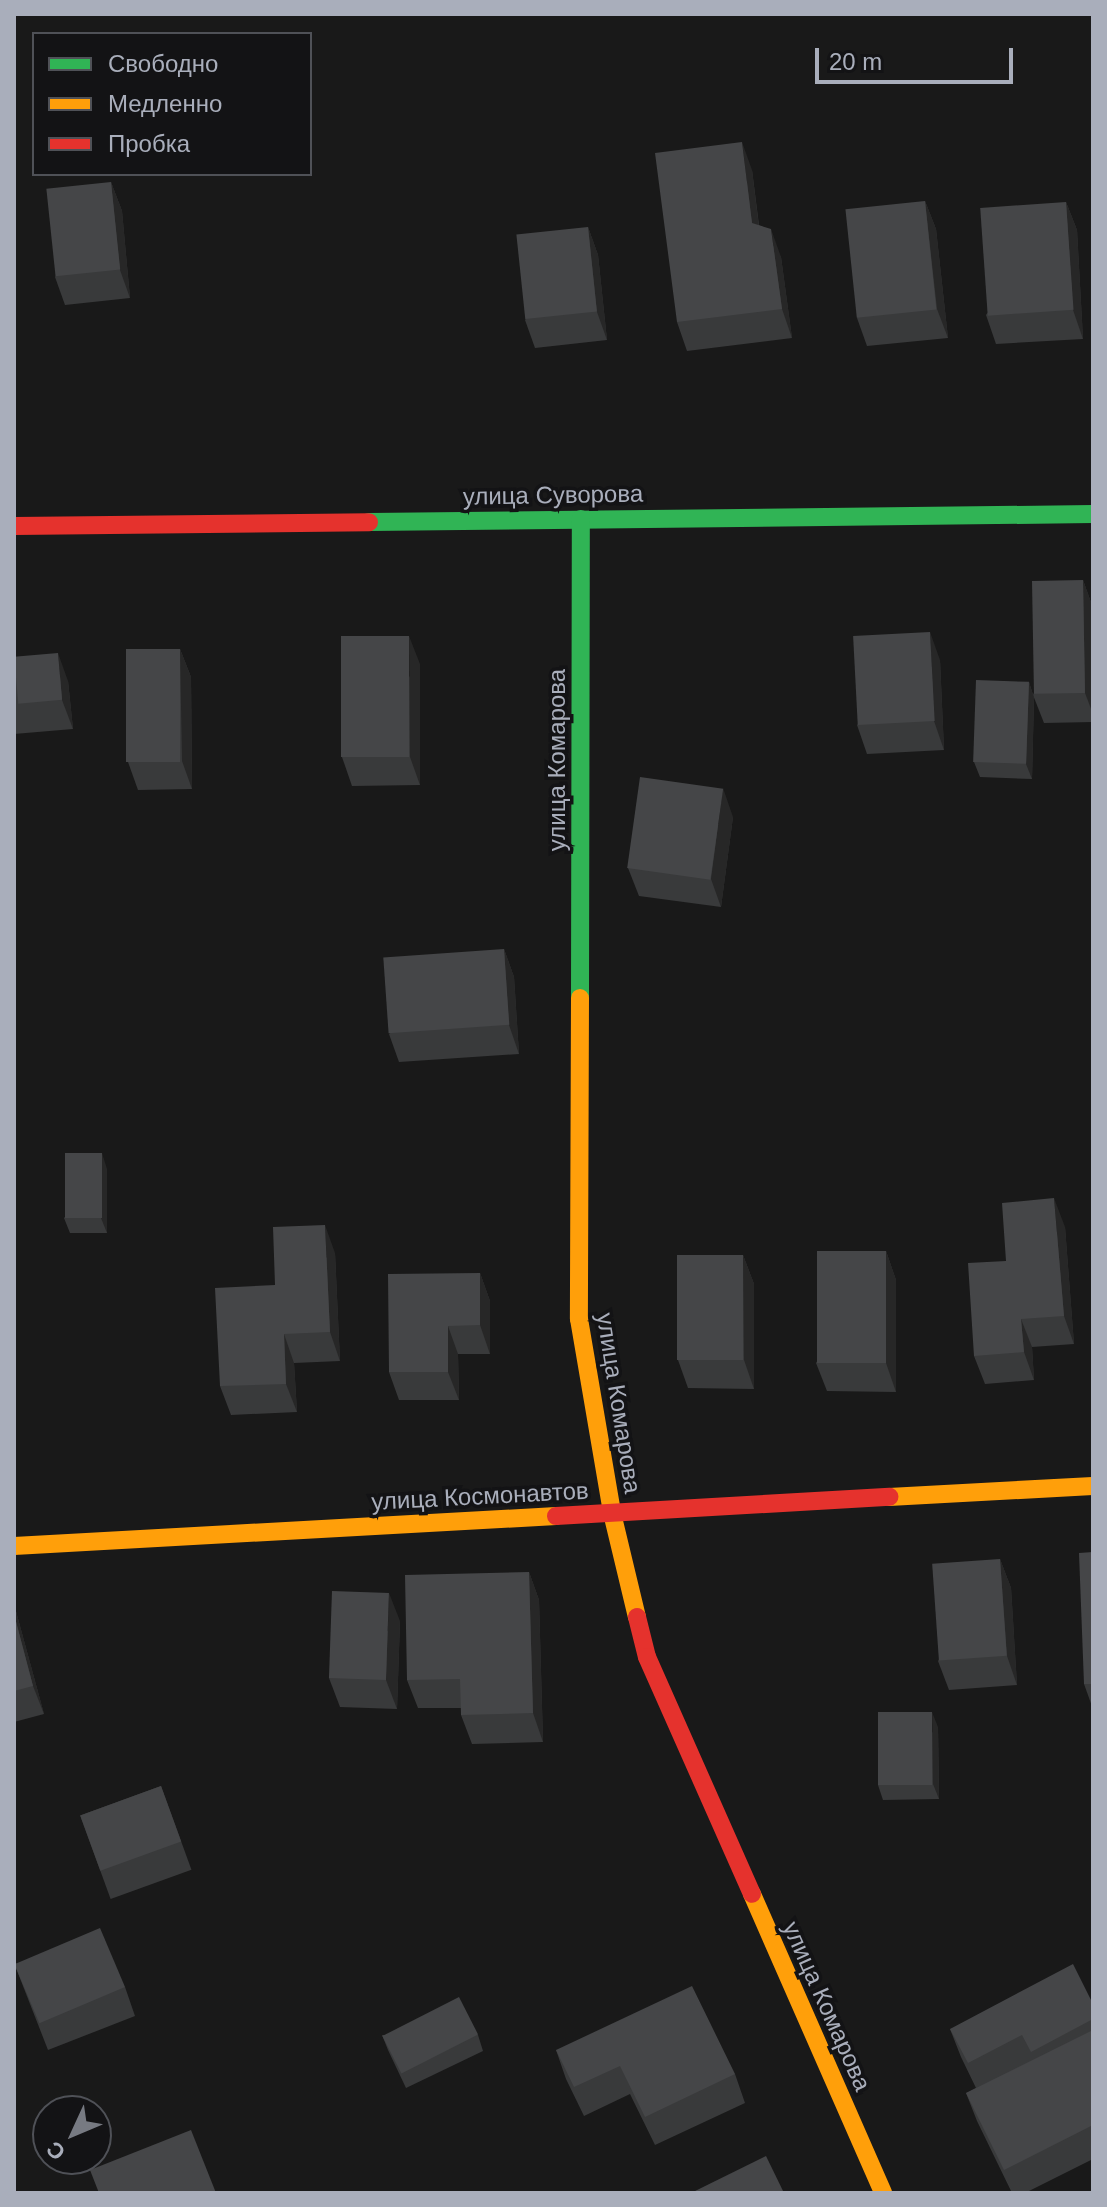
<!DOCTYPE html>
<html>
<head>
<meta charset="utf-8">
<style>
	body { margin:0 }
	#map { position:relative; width:1107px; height:2207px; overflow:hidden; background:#191919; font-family:Arial,sans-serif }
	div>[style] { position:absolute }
	.fast>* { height:18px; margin:-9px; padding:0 9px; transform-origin:9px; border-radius:9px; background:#30b455 }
	.slow>* { height:18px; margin:-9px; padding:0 9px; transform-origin:9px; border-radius:9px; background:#ff9f0a }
	.jam>* { height:18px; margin:-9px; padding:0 9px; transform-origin:9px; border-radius:9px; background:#e5322d }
	.wall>* { inset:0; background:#393a3b; transform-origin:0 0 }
	.shaded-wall>* { inset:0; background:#272727 }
	.building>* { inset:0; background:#454648; transform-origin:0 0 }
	span { translate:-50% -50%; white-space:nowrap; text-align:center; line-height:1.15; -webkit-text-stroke:7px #131315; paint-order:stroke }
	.street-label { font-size:24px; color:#a9aebb }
	.frame { position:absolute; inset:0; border:16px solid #a9aebb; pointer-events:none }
	.legend { position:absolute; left:32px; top:32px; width:280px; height:144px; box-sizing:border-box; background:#131315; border:2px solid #4f5157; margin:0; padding:10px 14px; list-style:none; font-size:24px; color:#a9aebb }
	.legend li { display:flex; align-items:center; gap:16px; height:40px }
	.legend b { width:40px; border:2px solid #4f5157 }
	.north { position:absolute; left:32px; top:2095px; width:80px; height:80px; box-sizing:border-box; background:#131315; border:2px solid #4f5157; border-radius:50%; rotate:226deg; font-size:22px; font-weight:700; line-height:32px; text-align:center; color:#a9aebb }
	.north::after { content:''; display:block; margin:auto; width:28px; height:36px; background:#777a82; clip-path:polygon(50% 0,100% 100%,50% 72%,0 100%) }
	.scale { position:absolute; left:815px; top:48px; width:198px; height:36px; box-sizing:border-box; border:4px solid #a9aebb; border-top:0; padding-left:10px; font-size:24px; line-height:28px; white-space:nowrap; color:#a9aebb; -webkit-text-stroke:6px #131315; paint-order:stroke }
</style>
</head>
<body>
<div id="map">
	<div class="fast">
		<div style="left:369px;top:522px;width:724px;rotate:-0.63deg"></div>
		<div style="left:580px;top:998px;width:479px;rotate:-89.9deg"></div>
	</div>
	<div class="slow">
		<div style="left:580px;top:998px;width:321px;rotate:90.2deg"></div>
		<div style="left:579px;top:1319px;width:197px;rotate:80.3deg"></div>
		<div style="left:612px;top:1513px;width:107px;rotate:76.5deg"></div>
		<div style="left:889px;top:1497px;width:204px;rotate:-3.1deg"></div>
		<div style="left:14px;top:1546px;width:543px;rotate:-3.17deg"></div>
		<div style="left:752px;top:1894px;width:326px;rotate:66.3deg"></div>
	</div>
	<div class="jam">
		<div style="left:14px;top:526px;width:355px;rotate:-0.6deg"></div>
		<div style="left:556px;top:1516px;width:334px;rotate:-3.3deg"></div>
		<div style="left:637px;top:1617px;width:41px;rotate:76deg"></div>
		<div style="left:647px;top:1657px;width:259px;rotate:66.1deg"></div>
	</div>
	<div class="wall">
		<div style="clip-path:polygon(752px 170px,759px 225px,781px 257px,792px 338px,687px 351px,677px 322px)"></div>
		<div style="clip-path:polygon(111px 182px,122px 211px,130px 298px,65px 305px,55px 277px)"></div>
		<div style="clip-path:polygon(925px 201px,936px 229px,948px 338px,867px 346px,857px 318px)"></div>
		<div style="clip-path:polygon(1066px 202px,1077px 230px,1083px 339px,996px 344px,986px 315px)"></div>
		<div style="clip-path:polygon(588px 227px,598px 255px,607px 340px,535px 348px,525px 320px)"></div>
		<div style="clip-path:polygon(1083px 580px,1093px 608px,1093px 722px,1044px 723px,1033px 695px)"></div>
		<div style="clip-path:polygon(180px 649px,191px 677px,192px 789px,138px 790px,128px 762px)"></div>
		<div style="clip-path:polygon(14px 657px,68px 681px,73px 729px,14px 734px)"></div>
		<div style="clip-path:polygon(940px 660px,944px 750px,867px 754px,857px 725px)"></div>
		<div style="clip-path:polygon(420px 664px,420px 785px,352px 786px,342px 757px)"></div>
		<div style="clip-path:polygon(1029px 682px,1034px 698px,1032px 779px,980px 777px,974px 762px)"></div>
		<div style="clip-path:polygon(733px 817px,721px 907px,639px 896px,628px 868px)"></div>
		<div style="clip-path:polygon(504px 949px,514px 977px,519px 1054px,399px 1062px,389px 1034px)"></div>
		<div style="clip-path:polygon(107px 1169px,107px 1233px,70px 1233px,64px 1218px)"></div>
		<div style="clip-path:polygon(1065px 1227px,1074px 1344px,1032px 1347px,1034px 1380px,985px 1384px,974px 1356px,1006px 1261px)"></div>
		<div style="clip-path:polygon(886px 1251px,896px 1280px,896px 1392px,827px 1391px,816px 1363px)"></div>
		<div style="clip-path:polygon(335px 1253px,340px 1361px,294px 1363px,297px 1412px,231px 1415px,220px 1386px,275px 1285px)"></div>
		<div style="clip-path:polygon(743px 1255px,754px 1284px,754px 1389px,688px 1388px,678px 1360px)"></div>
		<div style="clip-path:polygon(480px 1273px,490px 1301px,490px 1354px,458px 1354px,459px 1400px,399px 1400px,389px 1372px)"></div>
		<div style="clip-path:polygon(1093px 1552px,1093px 1709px,1084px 1684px)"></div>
		<div style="clip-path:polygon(1000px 1559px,1011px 1588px,1017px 1685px,949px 1690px,938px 1661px)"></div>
		<div style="clip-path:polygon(529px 1572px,539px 1600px,543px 1742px,472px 1744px,461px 1715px,461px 1708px,418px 1708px,407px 1680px)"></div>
		<div style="clip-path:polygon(14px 1604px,44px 1714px,14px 1722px)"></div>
		<div style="clip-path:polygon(400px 1621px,397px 1709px,340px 1707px,329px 1678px)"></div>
		<div style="clip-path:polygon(938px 1727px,939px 1799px,883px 1800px,878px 1785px)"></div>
		<div style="left:161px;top:1786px;width:89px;height:86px;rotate:70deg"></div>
		<div style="clip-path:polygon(14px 1963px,125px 1987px,135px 2016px,48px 2050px)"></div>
		<div style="clip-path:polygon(1093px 2004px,1093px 2159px,1025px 2193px,1012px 2193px,977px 2121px,966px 2093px,976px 2088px,961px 2057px,950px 2029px)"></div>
		<div style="clip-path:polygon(382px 2035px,478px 2035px,483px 2051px,406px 2088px,388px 2050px)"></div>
		<div style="clip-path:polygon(556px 2050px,735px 2074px,745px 2103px,655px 2145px,630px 2094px,584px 2116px,566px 2079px)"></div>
	</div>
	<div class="shaded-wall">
		<div style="clip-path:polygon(742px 142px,752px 170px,762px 252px,752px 223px)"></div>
		<div style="clip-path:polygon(111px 182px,122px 211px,130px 298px,120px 270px)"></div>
		<div style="clip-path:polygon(925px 201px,936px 229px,948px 338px,937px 309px)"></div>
		<div style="clip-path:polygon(1066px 202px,1077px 230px,1083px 339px,1073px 310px)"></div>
		<div style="clip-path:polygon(588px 227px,598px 255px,607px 340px,597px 312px)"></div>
		<div style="clip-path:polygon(771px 229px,781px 257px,792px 338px,782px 309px)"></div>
		<div style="clip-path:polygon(1083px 580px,1093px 608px,1093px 714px,1085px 693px)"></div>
		<div style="clip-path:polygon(930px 632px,940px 660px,944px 750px,934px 721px)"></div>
		<div style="clip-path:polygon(409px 636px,420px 664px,420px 785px,410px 757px)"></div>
		<div style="clip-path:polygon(180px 649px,191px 677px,192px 789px,182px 761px)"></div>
		<div style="clip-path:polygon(58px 653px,68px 681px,73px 729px,62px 700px)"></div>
		<div style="clip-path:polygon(1029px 682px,1034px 698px,1032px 779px,1026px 764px)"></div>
		<div style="clip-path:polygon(723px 788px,733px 817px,721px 907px,711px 879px)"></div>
		<div style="clip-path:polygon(504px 949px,514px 977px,519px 1054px,509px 1025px)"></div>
		<div style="clip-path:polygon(102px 1153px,107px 1169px,107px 1233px,101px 1218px)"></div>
		<div style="clip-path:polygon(1054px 1198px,1065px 1227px,1074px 1344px,1064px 1316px)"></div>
		<div style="clip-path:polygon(325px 1225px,335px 1253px,340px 1361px,330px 1332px)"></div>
		<div style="clip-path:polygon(886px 1251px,896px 1280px,896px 1392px,886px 1363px)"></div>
		<div style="clip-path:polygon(743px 1255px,754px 1284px,754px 1389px,744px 1360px)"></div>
		<div style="clip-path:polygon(480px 1273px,490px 1301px,490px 1354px,480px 1325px)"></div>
		<div style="clip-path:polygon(1021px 1319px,1032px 1347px,1034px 1380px,1024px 1352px)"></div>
		<div style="clip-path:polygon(448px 1326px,458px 1354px,459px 1400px,448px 1372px)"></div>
		<div style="clip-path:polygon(284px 1334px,294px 1363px,297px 1412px,286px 1384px)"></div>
		<div style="clip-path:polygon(1000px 1559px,1011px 1588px,1017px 1685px,1007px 1656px)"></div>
		<div style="clip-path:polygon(529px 1572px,539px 1600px,543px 1742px,533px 1713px)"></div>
		<div style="clip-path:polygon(389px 1593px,400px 1621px,397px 1709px,386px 1680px)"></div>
		<div style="clip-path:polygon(14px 1604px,44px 1714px,33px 1686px,14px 1614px)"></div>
		<div style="clip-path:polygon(932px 1712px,938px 1727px,939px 1799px,933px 1784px)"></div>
	</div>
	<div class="building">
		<div style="clip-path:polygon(742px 142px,752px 223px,771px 229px,782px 309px,677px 322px,655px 153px)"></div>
		<div style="left:111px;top:182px;width:88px;height:65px;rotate:84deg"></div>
		<div style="left:925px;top:201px;width:109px;height:80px;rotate:84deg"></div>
		<div style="left:1066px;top:202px;width:108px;height:86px;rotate:86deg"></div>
		<div style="left:588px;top:227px;width:85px;height:72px;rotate:84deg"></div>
		<div style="left:1083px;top:580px;width:113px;height:51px;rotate:89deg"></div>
		<div style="left:930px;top:632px;width:89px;height:77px;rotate:87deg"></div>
		<div style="left:409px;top:636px;width:121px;height:68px;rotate:90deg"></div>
		<div style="left:126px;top:649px;width:54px;height:113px"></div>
		<div style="left:58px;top:653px;width:47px;height:44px;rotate:85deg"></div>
		<div style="left:976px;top:680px;width:53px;height:82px;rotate:2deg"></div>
		<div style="left:640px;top:777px;width:84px;height:92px;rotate:8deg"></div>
		<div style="left:504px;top:949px;width:76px;height:121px;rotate:86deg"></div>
		<div style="left:65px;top:1153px;width:37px;height:65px"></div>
		<div style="clip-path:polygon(1054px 1198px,1064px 1316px,1021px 1319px,1024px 1352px,974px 1356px,968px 1263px,1006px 1261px,1002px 1203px)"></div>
		<div style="clip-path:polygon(325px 1225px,330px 1332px,284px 1334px,286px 1384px,220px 1386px,215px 1288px,275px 1285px,273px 1227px)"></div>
		<div style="left:817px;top:1251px;width:69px;height:112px"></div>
		<div style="left:677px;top:1255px;width:66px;height:105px"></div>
		<div style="clip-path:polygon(480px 1273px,480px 1325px,448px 1326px,448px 1372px,389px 1372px,388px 1274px)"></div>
		<div style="clip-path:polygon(1093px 1552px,1093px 1684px,1084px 1684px,1079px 1553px)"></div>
		<div style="left:1000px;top:1559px;width:97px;height:68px;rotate:86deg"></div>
		<div style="clip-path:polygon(529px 1572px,533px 1713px,461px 1715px,460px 1679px,407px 1680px,405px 1575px)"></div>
		<div style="left:332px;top:1591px;width:57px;height:87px;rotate:2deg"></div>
		<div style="clip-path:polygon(14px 1614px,33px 1686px,14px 1691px)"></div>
		<div style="left:878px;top:1712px;width:54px;height:73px"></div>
		<div style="left:161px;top:1786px;width:59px;height:86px;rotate:70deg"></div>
		<div style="left:100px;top:1928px;width:64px;height:93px;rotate:67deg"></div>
		<div style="clip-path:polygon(1073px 1964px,1093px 2004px,1093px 2019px,1031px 2052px,1022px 2035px,968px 2063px,950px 2029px)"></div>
		<div style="clip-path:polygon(692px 1986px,735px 2074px,645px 2117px,620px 2066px,574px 2087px,556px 2050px)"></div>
		<div style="left:459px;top:1997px;width:42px;height:86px;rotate:63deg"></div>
		<div style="clip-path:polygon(1093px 2030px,1093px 2125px,1004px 2170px,966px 2093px)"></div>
		<div style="clip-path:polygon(191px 2130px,216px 2193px,99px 2193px,90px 2170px)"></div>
		<div style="clip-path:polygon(766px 2156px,784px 2193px,691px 2193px)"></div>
	</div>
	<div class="street-label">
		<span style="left:553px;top:495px;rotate:-1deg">улица Суворова</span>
		<span style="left:557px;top:760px;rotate:-90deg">улица Комарова</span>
		<span style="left:619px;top:1403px;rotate:81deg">улица Комарова</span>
		<span style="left:480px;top:1496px;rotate:-3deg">улица Космонавтов</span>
		<span style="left:827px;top:2006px;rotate:66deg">улица Комарова</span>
	</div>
	<div class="frame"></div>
	<ul class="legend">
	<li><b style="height:10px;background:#30b455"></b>Свободно</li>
	<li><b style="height:10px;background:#ff9f0a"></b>Медленно</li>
	<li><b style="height:10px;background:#e5322d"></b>Пробка</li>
	</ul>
	<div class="north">С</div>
	<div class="scale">20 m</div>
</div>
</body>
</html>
